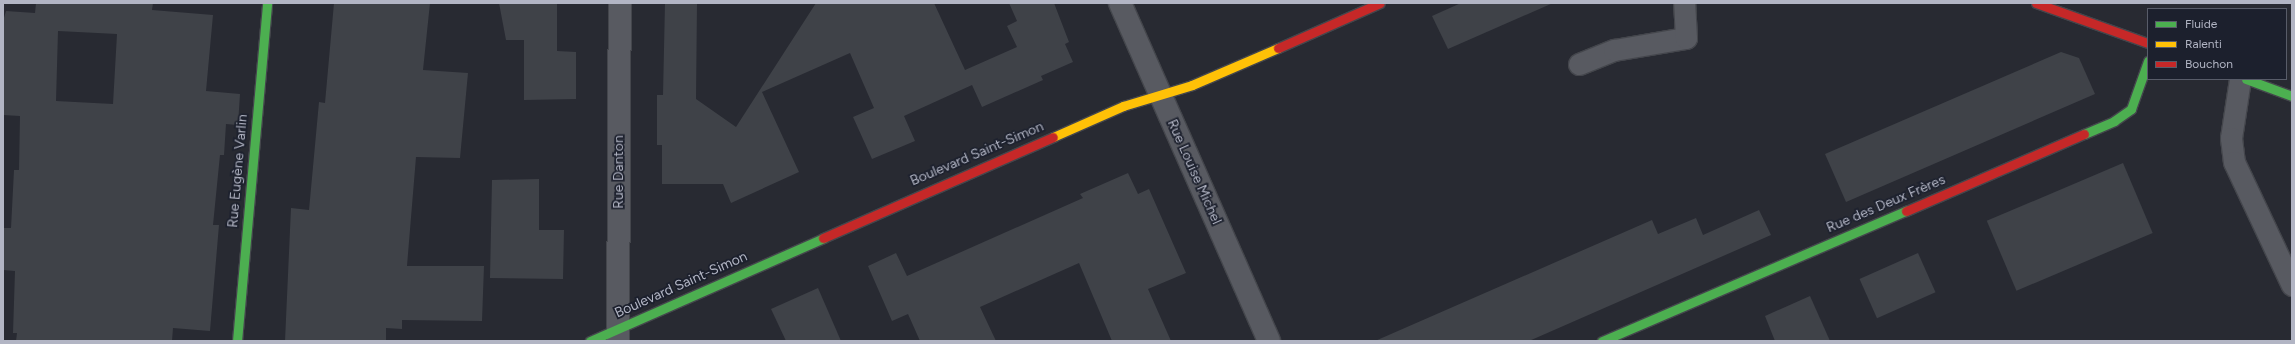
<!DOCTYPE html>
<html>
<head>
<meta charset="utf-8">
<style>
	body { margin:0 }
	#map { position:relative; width:2295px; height:344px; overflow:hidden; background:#282a32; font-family:Figtree,sans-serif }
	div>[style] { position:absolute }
	.building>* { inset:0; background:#3f4248; transform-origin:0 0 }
	.roads { filter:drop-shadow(1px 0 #44464c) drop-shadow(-1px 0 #44464c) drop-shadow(0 1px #44464c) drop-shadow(0 -1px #44464c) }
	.lane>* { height:21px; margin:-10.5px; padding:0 10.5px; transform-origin:10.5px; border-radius:10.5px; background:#585a61 }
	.street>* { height:22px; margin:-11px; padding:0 11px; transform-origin:11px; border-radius:11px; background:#585a61 }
	.fast>* { height:9px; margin:-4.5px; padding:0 4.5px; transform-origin:4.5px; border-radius:4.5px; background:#4caf50 }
	.slow>* { height:9px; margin:-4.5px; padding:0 4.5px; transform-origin:4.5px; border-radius:4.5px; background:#ffc107 }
	.jam>* { height:9px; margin:-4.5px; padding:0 4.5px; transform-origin:4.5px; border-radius:4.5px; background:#c62828 }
	span { translate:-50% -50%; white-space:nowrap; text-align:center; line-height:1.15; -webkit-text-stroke:3.5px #1c202d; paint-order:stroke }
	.street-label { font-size:14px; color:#b2b5c4 }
	.frame { position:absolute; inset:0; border:4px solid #b2b5c4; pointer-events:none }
	.legend { position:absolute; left:2147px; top:8px; width:140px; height:72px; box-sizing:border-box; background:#1c202d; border:1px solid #585c69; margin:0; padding:5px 7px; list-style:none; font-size:12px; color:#b2b5c4 }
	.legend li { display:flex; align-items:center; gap:8px; height:20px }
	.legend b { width:20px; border:1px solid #585c69 }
</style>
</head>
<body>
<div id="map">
	<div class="building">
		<div style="clip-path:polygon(evenodd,36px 3px,153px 3px,152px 10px,213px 15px,206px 91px,240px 94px,238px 125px,226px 124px,224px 155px,220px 155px,213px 225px,219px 225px,210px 331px,173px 328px,172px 341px,16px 341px,17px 333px,13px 333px,15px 271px,3px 270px,3px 247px,4px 228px,11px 228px,14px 170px,19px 170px,20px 116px,3px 115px,3px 21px,6px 11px,35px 13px,36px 3px,58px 31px,117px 34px,113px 104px,56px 101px,58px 31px)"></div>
		<div style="clip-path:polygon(334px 3px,430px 3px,423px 70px,468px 73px,460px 158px,416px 157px,407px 266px,484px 266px,482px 321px,402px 320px,402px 329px,386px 328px,386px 341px,285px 341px,291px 208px,309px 210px,319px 102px,325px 103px)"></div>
		<div style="clip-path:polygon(499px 3px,557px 3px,557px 51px,576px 52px,576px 99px,524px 100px,524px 40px,506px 40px)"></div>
		<div style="clip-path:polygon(665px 3px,697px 3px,696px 99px,736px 127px,816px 3px,934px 3px,965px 70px,1017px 47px,1007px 26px,1017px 21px,1009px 3px,1054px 3px,1069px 42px,1065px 44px,1073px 62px,1041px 76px,1043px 80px,982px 107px,972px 85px,904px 116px,915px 141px,872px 159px,853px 117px,874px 108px,850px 53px,762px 92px,799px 172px,731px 203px,723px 184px,662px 184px,662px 145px,657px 145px,657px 95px,663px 95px)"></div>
		<div style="clip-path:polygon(1461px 3px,1553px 3px,1448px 49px,1432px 16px)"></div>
		<div style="clip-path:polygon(2061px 52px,2079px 58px,2095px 94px,1846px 202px,1825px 154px)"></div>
		<div style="left:2123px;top:163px;width:76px;height:148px;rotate:67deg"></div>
		<div style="clip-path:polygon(1128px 173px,1138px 194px,1149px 189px,1186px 273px,1148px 289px,1171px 341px,1112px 341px,1079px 263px,980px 307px,996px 341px,920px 341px,908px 314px,892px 321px,868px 266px,896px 253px,907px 276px,1083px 198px,1080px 194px)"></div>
		<div style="clip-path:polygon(539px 179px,539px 230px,564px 230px,563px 279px,490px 278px,492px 180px)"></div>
		<div style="clip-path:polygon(1759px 210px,1771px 235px,1529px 341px,1375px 341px,1652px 220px,1658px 234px,1696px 218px,1703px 235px)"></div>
		<div style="left:1918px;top:253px;width:43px;height:64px;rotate:66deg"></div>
		<div style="clip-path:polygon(818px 288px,841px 341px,786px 341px,771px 309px)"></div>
		<div style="clip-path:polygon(1810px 296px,1830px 341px,1775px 341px,1765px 316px)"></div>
	</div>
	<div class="roads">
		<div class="lane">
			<div style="left:1579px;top:64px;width:38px;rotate:-22deg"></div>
			<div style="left:1614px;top:50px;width:73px;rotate:-9.5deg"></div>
			<div style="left:1686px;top:38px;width:35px;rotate:-93deg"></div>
			<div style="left:2240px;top:79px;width:60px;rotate:98.7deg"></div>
			<div style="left:2231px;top:138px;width:24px;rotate:83deg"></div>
			<div style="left:2234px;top:162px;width:136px;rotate:64.8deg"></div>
		</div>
		<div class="street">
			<div style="left:1120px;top:3px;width:369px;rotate:66.2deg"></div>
			<div style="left:618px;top:341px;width:338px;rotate:-89.7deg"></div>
		</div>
		<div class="fast">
			<div style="left:2246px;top:79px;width:49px;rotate:20.3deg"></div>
			<div style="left:2084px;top:134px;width:33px;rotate:-23deg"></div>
			<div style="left:2114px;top:121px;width:21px;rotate:-35deg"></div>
			<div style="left:2131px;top:109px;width:51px;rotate:-70.5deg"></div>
			<div style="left:237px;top:341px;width:339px;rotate:-84.9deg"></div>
			<div style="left:590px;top:341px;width:255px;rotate:-23.8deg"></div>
			<div style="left:1602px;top:341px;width:331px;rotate:-23.2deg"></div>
		</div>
		<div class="slow">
			<div style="left:1053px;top:137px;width:77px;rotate:-23.9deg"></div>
			<div style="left:1123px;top:106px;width:72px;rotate:-16.9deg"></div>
			<div style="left:1192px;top:85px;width:94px;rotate:-23.3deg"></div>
		</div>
		<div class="jam">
			<div style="left:2036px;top:3px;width:119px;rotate:19.7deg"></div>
			<div style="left:1278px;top:48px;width:111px;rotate:-23.8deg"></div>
			<div style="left:1906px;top:211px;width:194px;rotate:-23.4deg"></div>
			<div style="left:823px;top:238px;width:251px;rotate:-23.7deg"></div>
		</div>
	</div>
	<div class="street-label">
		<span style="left:977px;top:154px;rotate:-23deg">Boulevard Saint-Simon</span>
		<span style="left:238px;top:171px;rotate:-85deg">Rue Eugène Varlin</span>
		<span style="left:619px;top:172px;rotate:-90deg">Rue Danton</span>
		<span style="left:1194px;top:172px;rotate:66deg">Rue Louise Michel</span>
		<span style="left:1886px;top:204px;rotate:-23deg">Rue des Deux Frères</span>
		<span style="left:681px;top:285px;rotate:-24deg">Boulevard Saint-Simon</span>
	</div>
	<div class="frame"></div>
	<ul class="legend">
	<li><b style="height:5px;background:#4caf50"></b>Fluide</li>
	<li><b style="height:5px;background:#ffc107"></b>Ralenti</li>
	<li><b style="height:5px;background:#c62828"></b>Bouchon</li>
	</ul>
</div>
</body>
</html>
